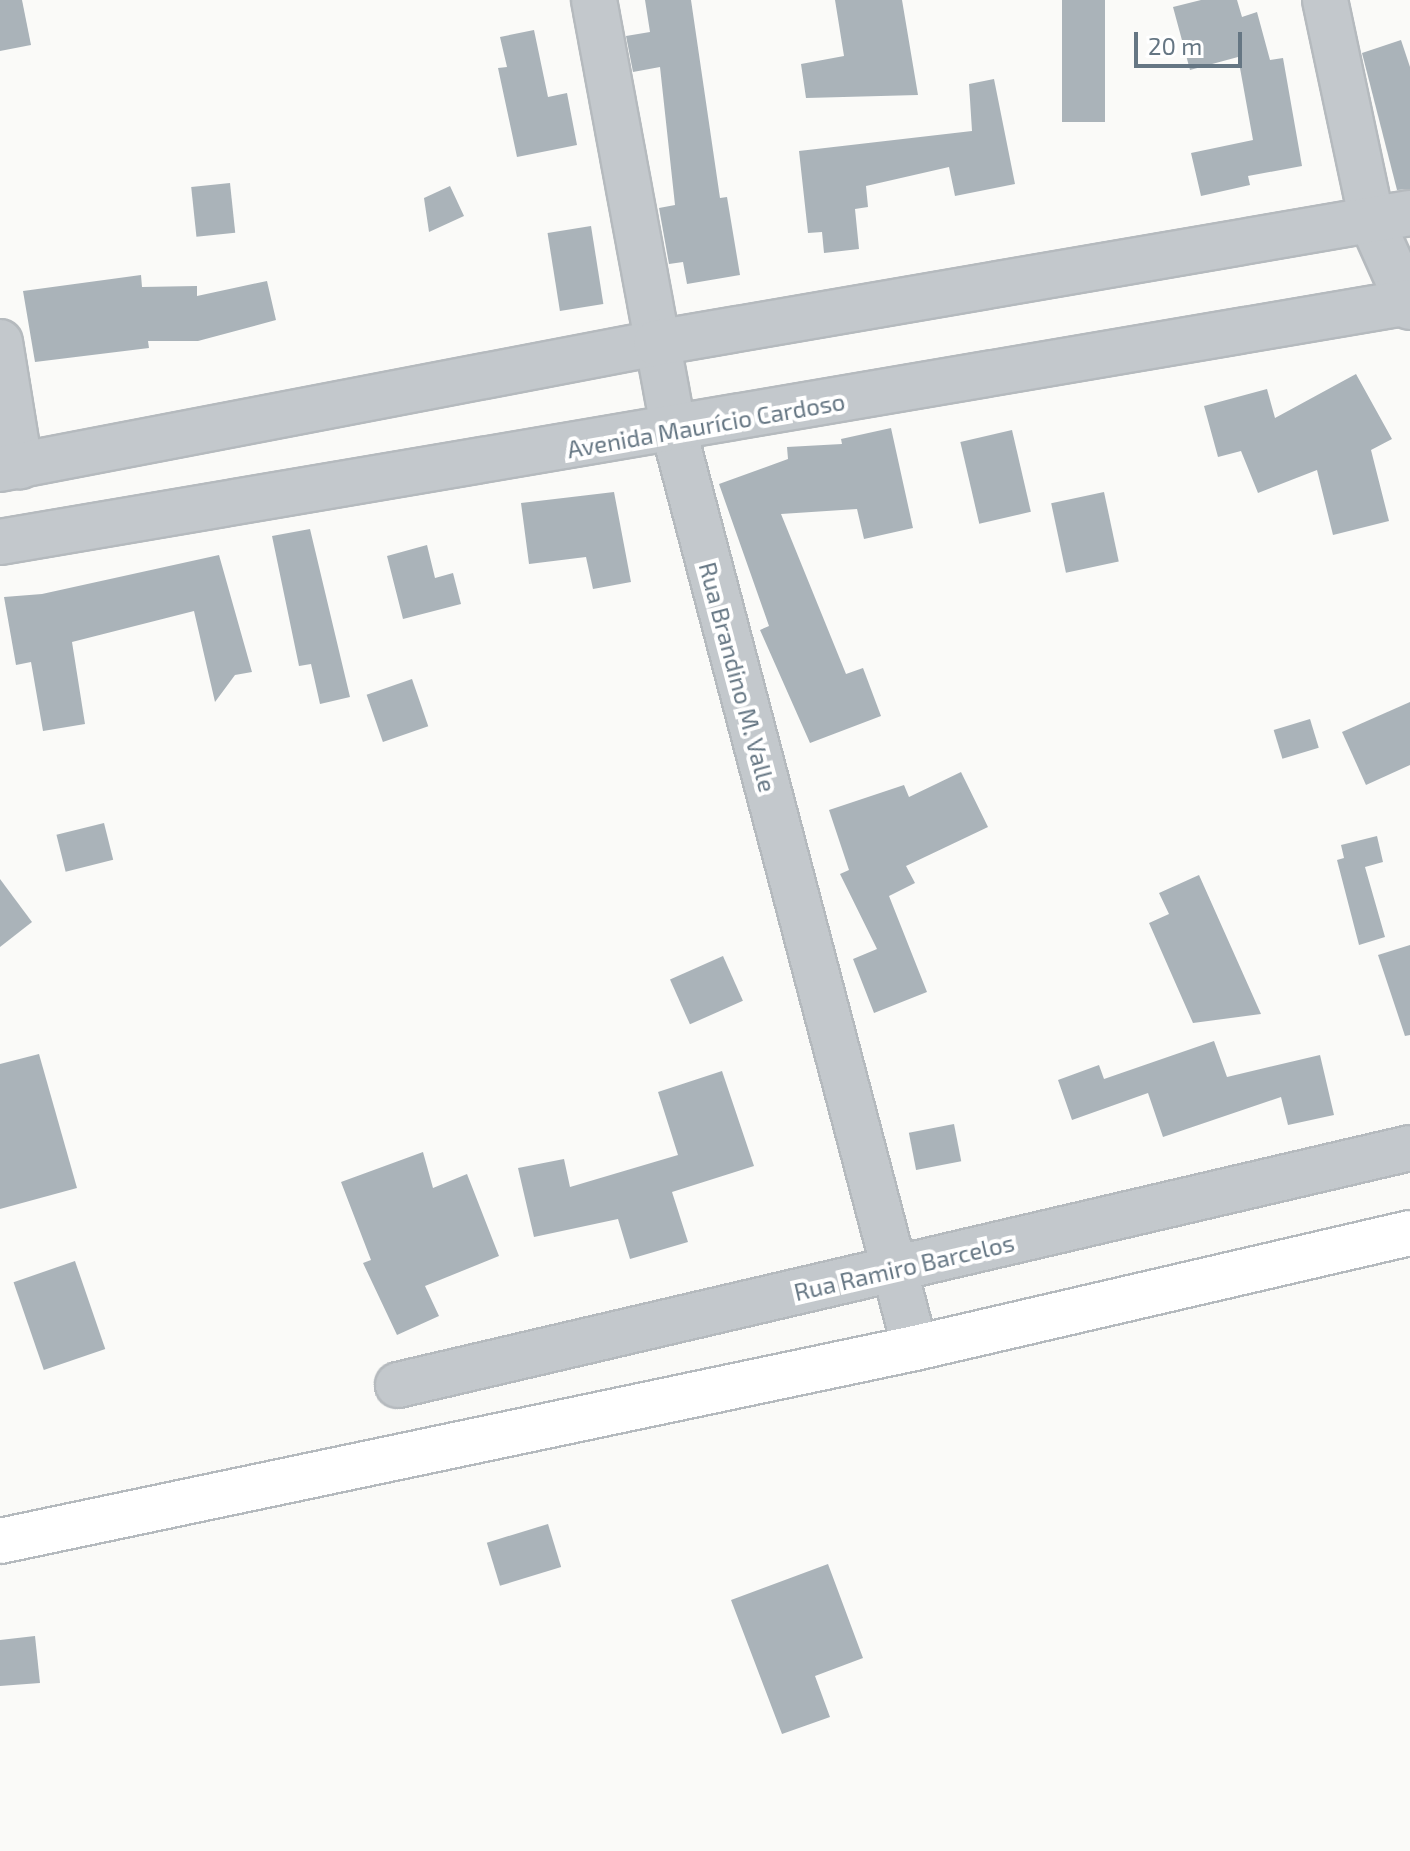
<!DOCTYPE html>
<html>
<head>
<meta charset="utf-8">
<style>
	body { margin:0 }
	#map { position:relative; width:1410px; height:1851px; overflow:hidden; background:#fafaf8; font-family:"Exo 2",sans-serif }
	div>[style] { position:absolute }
	.building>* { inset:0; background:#aab3b9; transform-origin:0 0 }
	.roads { filter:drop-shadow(2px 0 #b5babe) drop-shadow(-2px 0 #b5babe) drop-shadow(0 2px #b5babe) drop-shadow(0 -2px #b5babe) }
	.minor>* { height:44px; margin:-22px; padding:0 22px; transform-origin:22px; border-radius:22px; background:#c3c8cc }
	.major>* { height:44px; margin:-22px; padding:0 22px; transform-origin:22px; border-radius:22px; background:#fff }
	span { translate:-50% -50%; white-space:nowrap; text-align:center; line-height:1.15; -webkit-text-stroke:8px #fff; paint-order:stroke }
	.street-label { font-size:24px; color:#657683 }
	.scale { position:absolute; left:1134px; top:32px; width:108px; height:36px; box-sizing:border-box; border:4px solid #657683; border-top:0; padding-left:10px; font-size:24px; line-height:28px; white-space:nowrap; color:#657683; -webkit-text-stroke:6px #fff; paint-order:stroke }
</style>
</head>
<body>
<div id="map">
	<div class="building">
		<div style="clip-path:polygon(0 0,22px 0,31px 45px,0 51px)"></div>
		<div style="clip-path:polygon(645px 0,691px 0,720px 198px,727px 197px,740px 275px,687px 284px,683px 262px,669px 264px,659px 208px,675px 205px,660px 67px,633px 72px,626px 36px,650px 32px)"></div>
		<div style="clip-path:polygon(835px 0,902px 0,918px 95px,806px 98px,801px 64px,844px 56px)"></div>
		<div style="left:1062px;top:0;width:43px;height:122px"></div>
		<div style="clip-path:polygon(1201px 0,1237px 0,1242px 17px,1257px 12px,1270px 60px,1283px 58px,1302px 166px,1248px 176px,1250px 185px,1201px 196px,1191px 153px,1253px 140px,1238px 57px,1190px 70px,1173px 7px)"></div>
		<div style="clip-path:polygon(534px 30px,548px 97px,567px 93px,577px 145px,517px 157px,498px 68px,507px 67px,500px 37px)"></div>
		<div style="clip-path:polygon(1401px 40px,1410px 67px,1410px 189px,1397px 190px,1362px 53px)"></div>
		<div style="clip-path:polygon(994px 79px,1015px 184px,955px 196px,949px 167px,866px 186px,868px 207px,855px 209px,859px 249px,824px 253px,822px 232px,808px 233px,799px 151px,972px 131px,969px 84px)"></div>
		<div style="left:230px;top:183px;width:50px;height:39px;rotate:84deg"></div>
		<div style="clip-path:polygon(450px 186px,464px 216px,429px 232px,424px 198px)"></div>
		<div style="left:591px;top:226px;width:79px;height:44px;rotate:81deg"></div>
		<div style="clip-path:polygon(141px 275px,142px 287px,197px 286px,197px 296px,267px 281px,276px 320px,198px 341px,148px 341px,149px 348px,35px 362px,23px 291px)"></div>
		<div style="clip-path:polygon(1356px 374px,1392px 439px,1371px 450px,1389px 521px,1333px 535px,1317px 470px,1258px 493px,1241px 451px,1218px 457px,1204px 406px,1267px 389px,1275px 418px)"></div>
		<div style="clip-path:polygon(891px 428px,913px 528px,864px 539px,857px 509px,781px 514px,846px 674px,863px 668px,881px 716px,810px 743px,760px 630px,769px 626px,719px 484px,788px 459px,787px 447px,842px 444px,841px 439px)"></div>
		<div style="left:1012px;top:430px;width:84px;height:53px;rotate:77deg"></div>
		<div style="clip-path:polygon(614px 492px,631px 582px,593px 589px,586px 557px,529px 564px,521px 503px)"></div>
		<div style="left:1104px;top:492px;width:71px;height:54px;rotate:78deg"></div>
		<div style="clip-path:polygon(310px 529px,350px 697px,320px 704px,311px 664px,299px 666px,272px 536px)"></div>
		<div style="clip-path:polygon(427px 545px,435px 578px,453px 573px,461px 604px,403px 619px,387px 556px)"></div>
		<div style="clip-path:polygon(219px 555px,252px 672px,235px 675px,215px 702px,194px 611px,72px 642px,85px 724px,43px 731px,31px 662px,16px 665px,4px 597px,42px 594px)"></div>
		<div style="left:412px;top:679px;width:50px;height:48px;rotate:71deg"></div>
		<div style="clip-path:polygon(1410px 702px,1410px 765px,1366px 785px,1342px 732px)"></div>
		<div style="left:1310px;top:719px;width:30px;height:38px;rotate:73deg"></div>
		<div style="clip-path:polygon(961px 772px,988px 827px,906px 866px,915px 883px,889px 896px,927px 992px,874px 1013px,853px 959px,877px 949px,840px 874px,849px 870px,829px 810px,904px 785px,909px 797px)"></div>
		<div style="left:104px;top:823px;width:38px;height:49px;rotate:76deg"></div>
		<div style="clip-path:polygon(1377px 836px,1383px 862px,1365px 867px,1385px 937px,1359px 945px,1337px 860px,1344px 858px,1341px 845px)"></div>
		<div style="clip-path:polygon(1199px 875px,1261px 1014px,1193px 1023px,1149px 923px,1169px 914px,1159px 893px)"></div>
		<div style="clip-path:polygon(0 879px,32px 922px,0 947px)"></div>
		<div style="clip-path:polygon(1410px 945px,1410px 1035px,1405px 1036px,1378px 955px)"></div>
		<div style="left:723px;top:956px;width:49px;height:58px;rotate:66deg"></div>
		<div style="clip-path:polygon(1214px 1041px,1227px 1077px,1320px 1055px,1334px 1115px,1288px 1125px,1281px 1097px,1163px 1137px,1148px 1093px,1072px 1120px,1058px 1080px,1099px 1065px,1104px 1079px)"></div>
		<div style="clip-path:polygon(39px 1054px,77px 1188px,0 1209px,0 1064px)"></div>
		<div style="clip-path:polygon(722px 1071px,754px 1166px,672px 1192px,688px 1242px,630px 1259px,618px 1219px,534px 1237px,518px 1168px,564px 1159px,570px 1187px,678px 1155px,658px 1092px)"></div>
		<div style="left:954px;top:1124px;width:38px;height:46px;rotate:79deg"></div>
		<div style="clip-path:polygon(423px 1152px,433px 1188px,467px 1174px,499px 1256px,425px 1286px,439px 1316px,397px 1335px,363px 1263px,371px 1260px,341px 1182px)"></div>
		<div style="left:75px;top:1261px;width:93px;height:65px;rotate:71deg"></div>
		<div style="left:548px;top:1524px;width:45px;height:64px;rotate:73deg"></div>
		<div style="clip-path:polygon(828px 1564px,863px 1658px,815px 1676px,830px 1717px,782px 1734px,731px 1600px)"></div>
		<div style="clip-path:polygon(35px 1636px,40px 1683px,0 1686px,0 1640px)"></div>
	</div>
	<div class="roads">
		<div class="minor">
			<div style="left:594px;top:0;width:438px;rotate:79.5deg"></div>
			<div style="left:674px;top:431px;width:948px;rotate:75.27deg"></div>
			<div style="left:1325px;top:0;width:227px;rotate:78deg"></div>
			<div style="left:1372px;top:222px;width:93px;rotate:65.9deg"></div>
			<div style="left:0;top:342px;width:126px;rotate:80.8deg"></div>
			<div style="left:0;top:469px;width:668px;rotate:-10.87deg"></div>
			<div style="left:656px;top:343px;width:765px;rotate:-9.78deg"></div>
			<div style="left:0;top:542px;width:1430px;rotate:-9.66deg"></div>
			<div style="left:398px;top:1385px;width:1039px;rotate:-13.18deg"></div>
		</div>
		<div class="major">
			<div style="left:0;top:1541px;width:935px;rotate:-11.91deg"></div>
			<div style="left:915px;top:1348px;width:508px;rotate:-13.08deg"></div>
		</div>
	</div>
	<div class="street-label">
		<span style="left:706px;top:425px;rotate:-10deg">Avenida Maurício Cardoso</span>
		<span style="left:738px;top:677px;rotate:75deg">Rua Brandino M. Valle</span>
		<span style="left:904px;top:1267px;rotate:-13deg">Rua Ramiro Barcelos</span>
	</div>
	<div class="scale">20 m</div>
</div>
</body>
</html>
